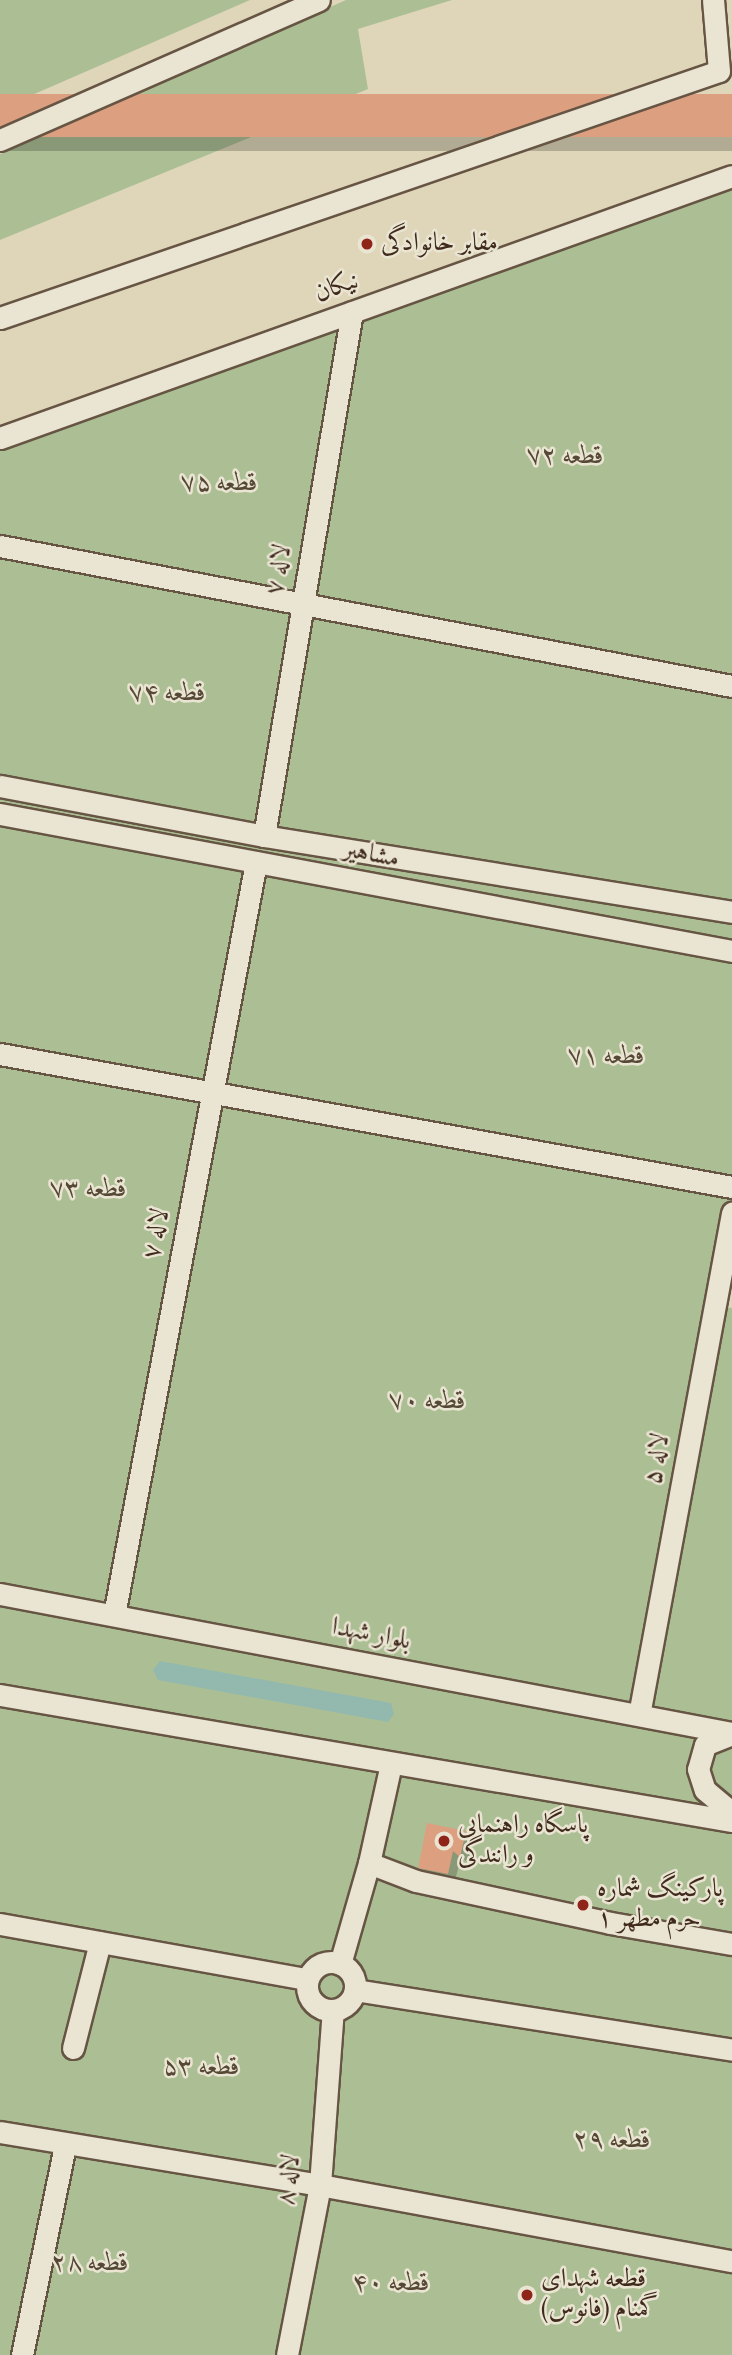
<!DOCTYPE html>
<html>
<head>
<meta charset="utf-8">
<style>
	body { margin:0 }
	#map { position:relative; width:732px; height:2355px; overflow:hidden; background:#dfd6ba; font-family:Vollkorn,Amiri,serif }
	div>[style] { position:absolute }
	.green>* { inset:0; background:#acbf94 }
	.water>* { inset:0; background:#93b9af }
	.shadow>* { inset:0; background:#0003; transform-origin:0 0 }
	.building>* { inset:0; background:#dca081; transform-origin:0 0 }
	.roads { filter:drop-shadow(2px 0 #675544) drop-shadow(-2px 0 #675544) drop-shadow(0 2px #675544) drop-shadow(0 -2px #675544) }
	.minor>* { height:21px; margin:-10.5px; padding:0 10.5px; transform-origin:10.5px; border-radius:10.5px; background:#eae4d2 }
	.minor>.ring { margin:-10.5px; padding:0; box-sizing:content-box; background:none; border:21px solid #eae4d2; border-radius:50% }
	.dots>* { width:19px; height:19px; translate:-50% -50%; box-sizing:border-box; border:4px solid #eae4d2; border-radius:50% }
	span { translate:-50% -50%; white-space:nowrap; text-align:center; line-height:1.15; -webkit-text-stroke:5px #eae4d2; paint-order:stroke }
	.poi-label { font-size:26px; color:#3f2a1c }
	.left { translate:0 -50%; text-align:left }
	.street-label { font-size:26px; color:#3f2a1c }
	.park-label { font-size:26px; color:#554834; font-style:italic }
</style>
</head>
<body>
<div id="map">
	<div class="green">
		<div style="clip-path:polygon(0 0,250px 0,0 109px)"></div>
		<div style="clip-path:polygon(346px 0,452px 0,358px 29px,368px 89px,0 240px,0 154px)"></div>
		<div style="clip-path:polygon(732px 174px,732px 1208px,715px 1306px,732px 1308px,732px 2355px,0 2355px,0 429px)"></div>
	</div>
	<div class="water">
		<div style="clip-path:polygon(160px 1661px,391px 1703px,394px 1714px,388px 1722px,158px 1680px,153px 1670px)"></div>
	</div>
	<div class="shadow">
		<div style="left:732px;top:96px;width:55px;height:775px;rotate:90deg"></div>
		<div style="clip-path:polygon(466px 1832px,473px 1840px,468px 1863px,461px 1857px,455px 1881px,428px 1875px,420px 1867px)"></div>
	</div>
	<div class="building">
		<div style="left:732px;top:94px;width:43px;height:776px;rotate:90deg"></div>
		<div style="clip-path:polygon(427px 1823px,466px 1831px,460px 1857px,453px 1851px,448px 1874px,418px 1868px)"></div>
	</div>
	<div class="roads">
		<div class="minor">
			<div style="left:0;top:140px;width:348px;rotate:-23.7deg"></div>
			<div style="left:0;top:318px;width:760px;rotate:-18.96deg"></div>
			<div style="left:719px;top:71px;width:71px;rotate:-94.8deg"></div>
			<div style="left:0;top:438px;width:777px;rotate:-19.69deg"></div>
			<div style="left:0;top:546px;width:745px;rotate:10.83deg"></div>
			<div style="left:0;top:786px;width:269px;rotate:10.7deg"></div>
			<div style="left:264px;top:836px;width:474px;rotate:9.2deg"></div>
			<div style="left:0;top:814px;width:745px;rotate:10.6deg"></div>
			<div style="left:264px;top:836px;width:531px;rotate:-80.47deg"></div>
			<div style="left:0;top:1054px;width:744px;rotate:10.3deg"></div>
			<div style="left:0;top:1594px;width:745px;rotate:10.75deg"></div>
			<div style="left:114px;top:1615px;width:766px;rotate:-79.32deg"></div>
			<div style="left:0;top:1695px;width:743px;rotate:9.77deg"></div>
			<div style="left:639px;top:1715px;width:511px;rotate:-79.5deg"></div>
			<div style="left:732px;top:1734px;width:29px;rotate:158deg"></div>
			<div style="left:705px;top:1745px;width:25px;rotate:106deg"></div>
			<div style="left:698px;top:1769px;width:22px;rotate:72deg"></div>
			<div style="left:705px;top:1790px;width:35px;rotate:40deg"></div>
			<div style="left:369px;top:1863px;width:50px;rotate:21deg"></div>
			<div style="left:416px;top:1881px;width:198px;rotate:12.2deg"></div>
			<div style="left:610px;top:1923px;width:124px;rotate:9.8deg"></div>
			<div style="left:0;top:1924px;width:312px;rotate:10.2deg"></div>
			<div class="ring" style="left:307px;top:1962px;width:27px;height:27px"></div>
			<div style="left:340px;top:1964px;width:105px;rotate:-74deg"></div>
			<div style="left:369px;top:1863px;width:101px;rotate:-77.5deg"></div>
			<div style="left:355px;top:1990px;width:382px;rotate:9deg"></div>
			<div style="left:73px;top:2048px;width:109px;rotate:-75.7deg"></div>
			<div style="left:0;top:2132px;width:324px;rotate:9.4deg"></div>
			<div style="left:320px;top:2185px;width:419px;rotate:10.5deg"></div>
			<div style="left:22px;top:2355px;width:213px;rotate:-78.4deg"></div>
			<div style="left:287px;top:2355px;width:173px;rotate:-79deg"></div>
			<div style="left:320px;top:2185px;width:175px;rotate:-85.8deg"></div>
		</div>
	</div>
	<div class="dots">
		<div style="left:367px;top:244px;background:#8f2418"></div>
		<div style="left:444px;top:1841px;background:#8f2418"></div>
		<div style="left:583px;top:1905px;background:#8f2418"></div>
		<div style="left:527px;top:2295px;background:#8f2418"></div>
	</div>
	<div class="poi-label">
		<span class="left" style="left:381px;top:244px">مقابر خانوادگی</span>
		<span class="left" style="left:458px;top:1841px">پاسگاه راهنمایی<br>و رانندگی</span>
		<span class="left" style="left:597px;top:1905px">پارکینگ شماره<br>۱ حرم مطهر</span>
		<span class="left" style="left:541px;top:2295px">قطعه‌ شهدای<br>گمنام (فانوس)</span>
	</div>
	<div class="street-label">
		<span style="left:337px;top:288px;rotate:-20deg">نیکان</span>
		<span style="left:280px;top:570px;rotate:-80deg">لاله ۷</span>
		<span style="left:371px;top:855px;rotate:11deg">مشاهیر</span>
		<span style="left:157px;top:1234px;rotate:-79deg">لاله ۷</span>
		<span style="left:658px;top:1459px;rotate:-80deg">لاله ۵</span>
		<span style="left:371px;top:1635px;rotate:11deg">بلوار شهدا</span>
		<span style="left:290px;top:2180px;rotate:-83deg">لاله ۸</span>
	</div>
	<div class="park-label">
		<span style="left:566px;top:457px">قطعه ۷۲</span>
		<span style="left:220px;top:484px">قطعه ۷۵</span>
		<span style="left:168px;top:694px">قطعه ۷۴</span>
		<span style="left:607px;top:1057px">قطعه ۷۱</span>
		<span style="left:89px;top:1190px">قطعه ۷۳</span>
		<span style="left:428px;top:1402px">قطعه ۷۰</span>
		<span style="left:202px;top:2068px">قطعه ۵۳</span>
		<span style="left:613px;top:2141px">قطعه ۲۹</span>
		<span style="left:91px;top:2264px">قطعه ۲۸</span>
		<span style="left:392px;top:2284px">قطعه ۴۰</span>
	</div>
</div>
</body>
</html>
